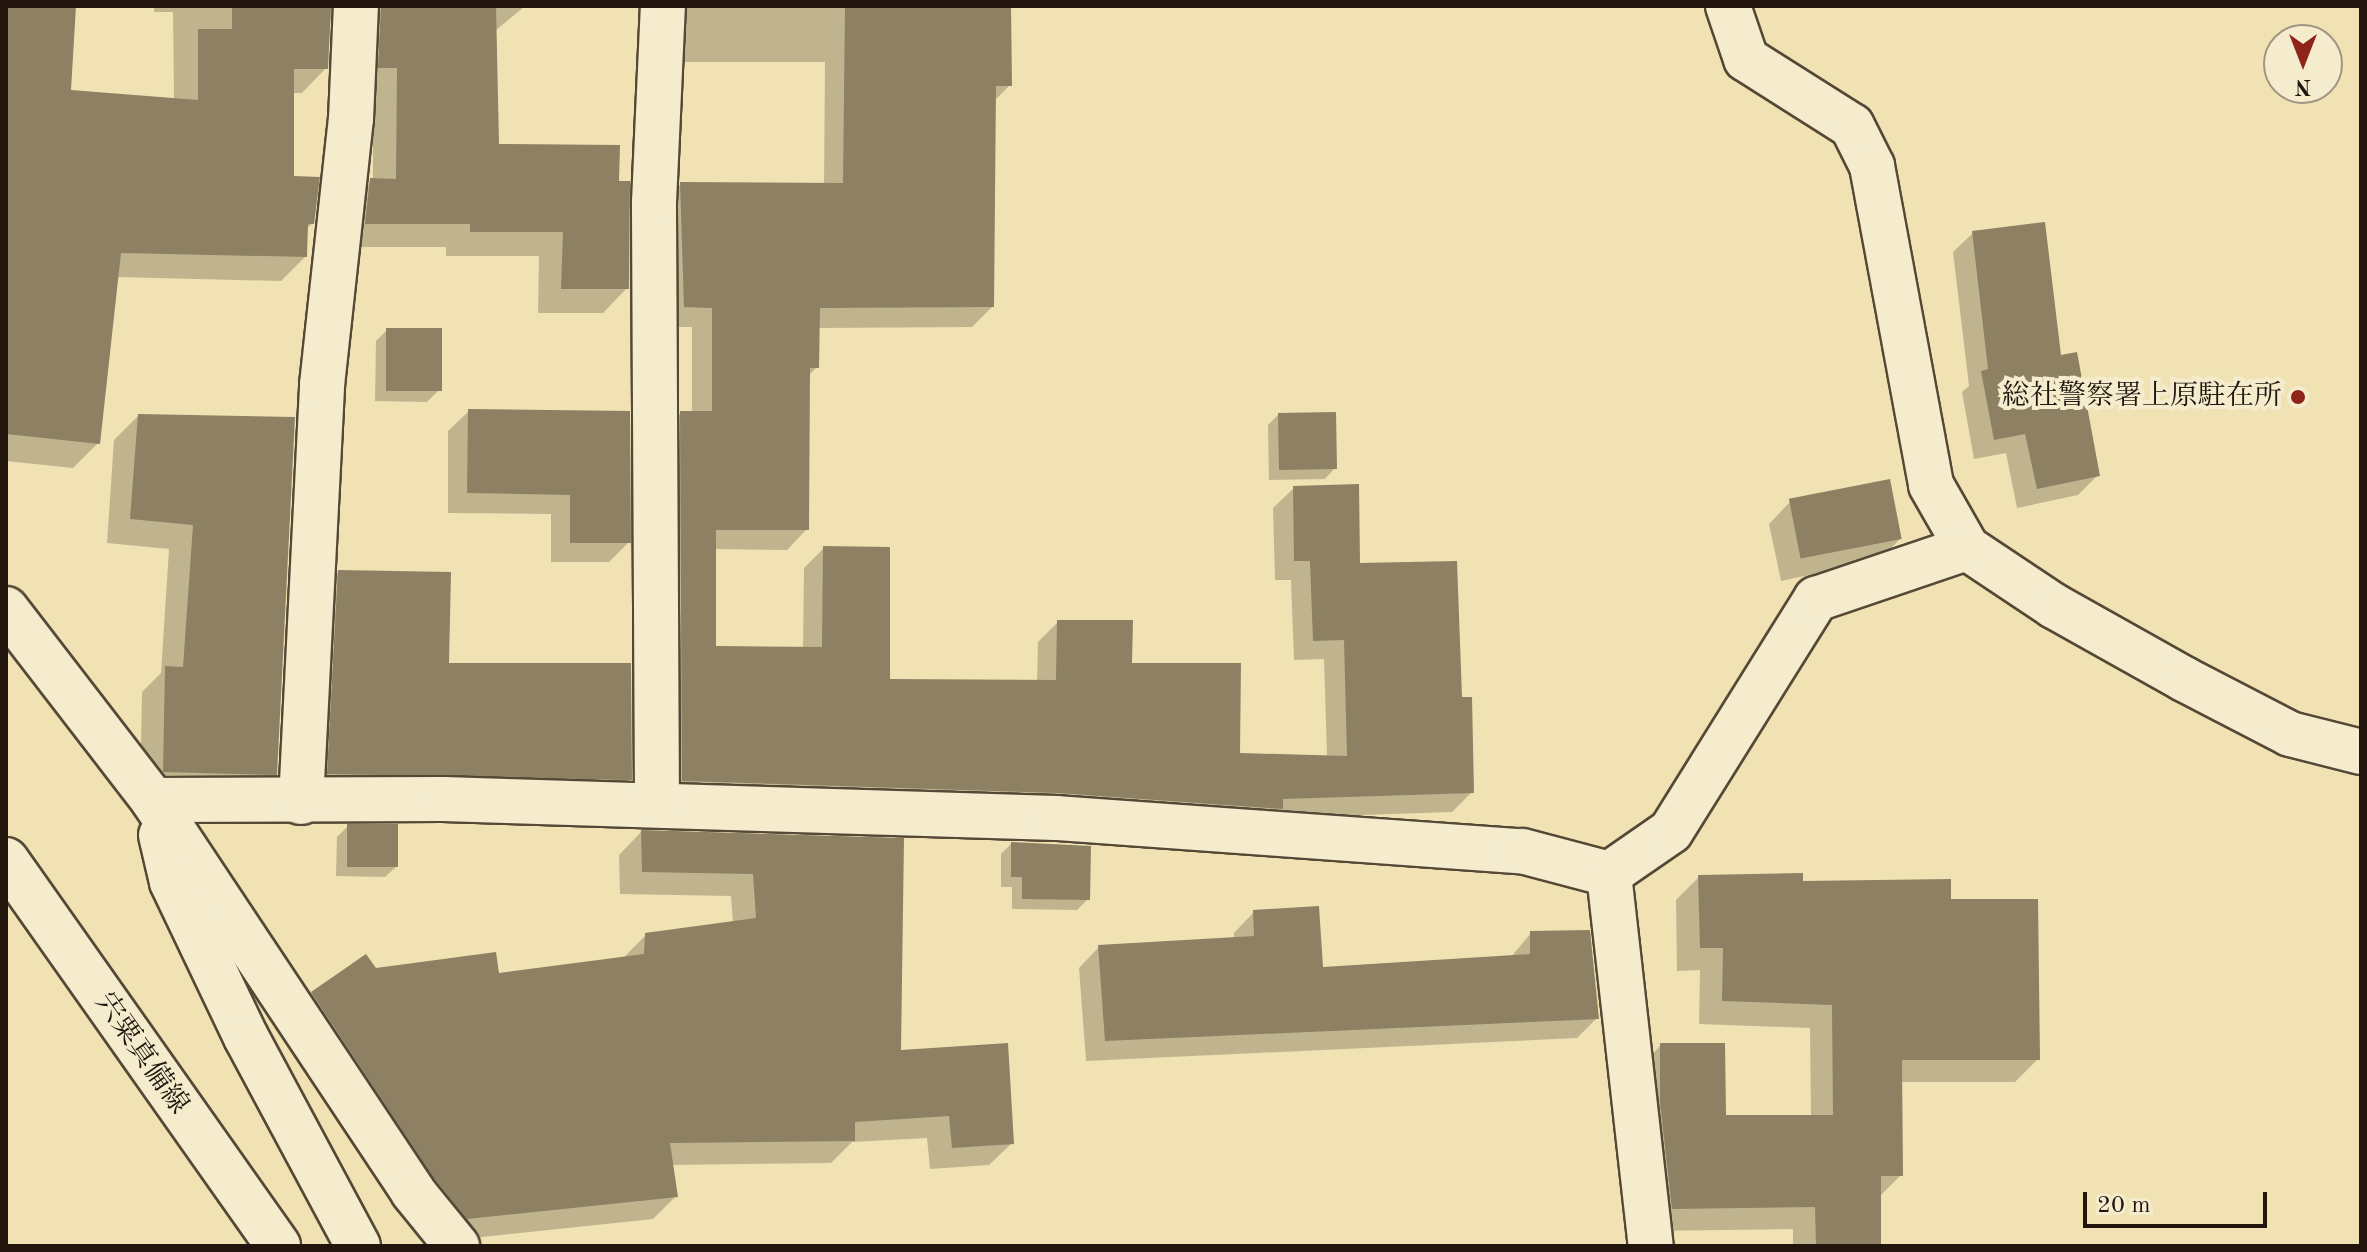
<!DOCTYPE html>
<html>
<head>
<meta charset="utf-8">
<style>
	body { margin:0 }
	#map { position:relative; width:2367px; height:1252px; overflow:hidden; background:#f0e2b3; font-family:"Old Standard TT","Noto Serif JP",serif }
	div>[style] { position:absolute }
	.shadow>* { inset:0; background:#0003 }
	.building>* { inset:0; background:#8d8063; transform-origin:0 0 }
	.roads { filter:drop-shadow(2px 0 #554836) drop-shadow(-2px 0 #554836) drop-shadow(0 2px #554836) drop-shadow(0 -2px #554836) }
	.street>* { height:44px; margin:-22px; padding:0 22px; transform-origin:22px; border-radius:22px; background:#f5ecce }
	.secondary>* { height:44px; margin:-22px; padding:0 22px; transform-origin:22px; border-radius:22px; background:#f5ecce }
	.dots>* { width:22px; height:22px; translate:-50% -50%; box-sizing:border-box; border:4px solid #f5ecce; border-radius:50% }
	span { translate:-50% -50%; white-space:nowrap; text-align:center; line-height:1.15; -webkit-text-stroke:8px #f5ecce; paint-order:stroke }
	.poi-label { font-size:28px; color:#21150d }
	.right { translate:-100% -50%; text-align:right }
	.street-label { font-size:28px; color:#21150d }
	.frame { position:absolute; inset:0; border:8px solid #21150d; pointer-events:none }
	.north { position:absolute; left:2263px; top:24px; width:80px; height:80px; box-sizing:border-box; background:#f5ecce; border:2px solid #a09681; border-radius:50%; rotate:180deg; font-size:22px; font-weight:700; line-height:32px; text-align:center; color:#21150d }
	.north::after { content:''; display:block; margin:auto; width:28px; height:36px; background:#8f2418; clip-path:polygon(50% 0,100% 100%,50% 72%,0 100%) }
	.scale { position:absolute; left:2083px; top:1192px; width:184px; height:36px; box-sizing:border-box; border:4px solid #21150d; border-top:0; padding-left:10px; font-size:24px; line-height:28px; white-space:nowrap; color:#21150d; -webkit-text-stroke:6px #f5ecce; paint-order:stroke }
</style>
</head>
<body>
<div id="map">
	<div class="shadow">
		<div style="clip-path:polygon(6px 6px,74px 6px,69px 92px,174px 100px,173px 12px,154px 12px,154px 6px,332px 6px,326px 68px,302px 93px,292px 93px,292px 178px,313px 223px,306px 229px,305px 257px,281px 281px,116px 277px,98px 443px,73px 468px,6px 461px)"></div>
		<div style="clip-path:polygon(333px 6px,525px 6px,495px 31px,497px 146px,617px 183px,627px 288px,603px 313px,538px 313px,539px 256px,446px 256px,446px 247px,341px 247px,346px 205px,373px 180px,373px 92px,355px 20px)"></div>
		<div style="clip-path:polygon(657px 6px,1009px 6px,1010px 85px,994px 101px,992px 307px,972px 327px,818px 328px,817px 367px,808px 376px,807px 529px,787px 550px,714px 549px,714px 648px,803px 649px,804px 568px,824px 548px,888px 681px,1037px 682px,1038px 642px,1058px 622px,1130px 665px,1238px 755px,1327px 757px,1324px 659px,1294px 660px,1291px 580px,1275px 580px,1273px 508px,1294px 488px,1460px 699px,1472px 792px,1452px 812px,1271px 818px,663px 801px,661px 433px,681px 413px,692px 413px,692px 327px,665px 327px,661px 204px,681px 184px,824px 185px,825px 62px,667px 62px)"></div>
		<div style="clip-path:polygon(1973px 233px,2098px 475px,2078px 495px,2017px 508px,2006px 453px,1974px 459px,1962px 392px,1969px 386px,1953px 252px)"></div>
		<div style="clip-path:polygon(387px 330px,438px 391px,427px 402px,375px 401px,376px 341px)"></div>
		<div style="clip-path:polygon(469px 411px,629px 542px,609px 562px,551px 562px,551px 514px,448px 513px,448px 431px)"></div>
		<div style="clip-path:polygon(1278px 415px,1335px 468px,1325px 479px,1269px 480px,1268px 425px)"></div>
		<div style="clip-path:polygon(138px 416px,293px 419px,275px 774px,251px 798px,140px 796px,142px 692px,161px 673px,169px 549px,107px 543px,114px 440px)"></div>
		<div style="clip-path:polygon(1790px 502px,1900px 539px,1879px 560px,1781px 581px,1769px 524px)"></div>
		<div style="clip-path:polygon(339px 572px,447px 665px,630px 779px,603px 806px,302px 800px,312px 598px)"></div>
		<div style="clip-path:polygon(348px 826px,396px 867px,385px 877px,336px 876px,337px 837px)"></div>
		<div style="clip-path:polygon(641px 832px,902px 840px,899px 1052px,1012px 1143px,989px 1165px,930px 1169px,927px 1138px,852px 1142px,831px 1163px,671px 1165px,676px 1196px,653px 1219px,444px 1241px,289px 1016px,312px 994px,366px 957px,375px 970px,497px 975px,622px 959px,646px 935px,733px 923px,731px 896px,620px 894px,619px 855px)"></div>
		<div style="clip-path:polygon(1011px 844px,1088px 899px,1077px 910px,1012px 909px,1012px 887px,1001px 887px,1001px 854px)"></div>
		<div style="clip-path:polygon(1699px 877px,1801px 883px,1949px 901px,2038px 1059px,2015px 1082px,1900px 1082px,1901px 1175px,1879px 1197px,1879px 1246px,1793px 1246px,1793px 1229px,1649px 1231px,1638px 1069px,1661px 1045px,1724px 1117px,1811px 1117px,1810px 1028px,1699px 1024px,1700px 970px,1677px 971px,1676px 900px)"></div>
		<div style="clip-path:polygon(1254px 912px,1321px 969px,1511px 957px,1531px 933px,1597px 1018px,1577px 1038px,1086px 1061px,1079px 968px,1099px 947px,1234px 939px,1234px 933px)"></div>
	</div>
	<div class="building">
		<div style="clip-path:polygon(6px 6px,76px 6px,71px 90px,198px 100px,198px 29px,232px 29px,232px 6px,331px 6px,328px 69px,294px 69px,294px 176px,320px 177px,314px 224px,308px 224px,307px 257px,121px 253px,100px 444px,6px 434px)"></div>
		<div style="clip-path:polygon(381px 6px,496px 6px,499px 144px,620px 145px,619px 181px,630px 181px,629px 289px,561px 289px,563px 232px,470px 232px,470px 224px,365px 224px,370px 178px,396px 179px,397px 68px,378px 68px)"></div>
		<div style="clip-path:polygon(845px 6px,1011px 6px,1012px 86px,996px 86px,994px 307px,820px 308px,819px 368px,810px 368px,809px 530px,716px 530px,716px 646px,822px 647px,823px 546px,890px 547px,890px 679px,1056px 680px,1057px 620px,1133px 620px,1132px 663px,1241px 663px,1240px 753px,1347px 756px,1344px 640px,1313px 641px,1310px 561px,1294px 561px,1293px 486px,1359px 484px,1360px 563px,1457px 561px,1462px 697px,1472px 697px,1474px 793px,1283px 799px,1283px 809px,1058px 793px,682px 781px,680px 411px,712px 411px,712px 308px,684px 307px,680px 182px,843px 183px)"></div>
		<div style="clip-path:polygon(2045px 222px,2061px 355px,2077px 352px,2100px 476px,2037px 489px,2025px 434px,1994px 440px,1981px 371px,1988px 369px,1972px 231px)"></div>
		<div style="left:386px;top:328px;width:56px;height:63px"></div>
		<div style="clip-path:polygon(468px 409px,630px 411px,631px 543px,570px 543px,570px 495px,467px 493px)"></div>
		<div style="left:1336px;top:412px;width:57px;height:58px;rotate:89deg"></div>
		<div style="clip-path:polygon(138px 414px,295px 417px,277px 775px,163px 772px,165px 666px,183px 667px,193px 525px,130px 519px)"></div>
		<div style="left:1890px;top:479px;width:61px;height:103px;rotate:79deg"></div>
		<div style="clip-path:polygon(338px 570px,451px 572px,449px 663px,631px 663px,632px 780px,327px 774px)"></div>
		<div style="left:347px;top:824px;width:51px;height:43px"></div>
		<div style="clip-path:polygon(641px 830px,904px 838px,901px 1050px,1008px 1043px,1014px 1144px,952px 1148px,949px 1116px,855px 1122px,855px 1141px,670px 1143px,678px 1197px,467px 1219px,433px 1177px,311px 992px,366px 954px,376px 968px,496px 952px,499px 973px,644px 954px,645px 933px,756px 918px,753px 874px,642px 872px)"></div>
		<div style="clip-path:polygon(1011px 842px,1091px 846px,1090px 900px,1022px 899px,1022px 877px,1011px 877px)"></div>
		<div style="clip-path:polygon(1803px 873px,1803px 881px,1951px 879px,1951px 899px,2038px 899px,2040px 1060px,1902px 1060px,1903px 1176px,1881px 1176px,1881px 1246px,1816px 1246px,1815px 1207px,1672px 1209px,1660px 1103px,1660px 1043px,1725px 1043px,1726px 1115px,1833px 1115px,1832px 1005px,1722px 1001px,1723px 948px,1700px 948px,1698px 875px)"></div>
		<div style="clip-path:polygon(1319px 906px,1323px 967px,1530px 954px,1530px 931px,1590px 930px,1599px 1019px,1105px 1041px,1098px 945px,1254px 936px,1253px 910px)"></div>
	</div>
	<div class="roads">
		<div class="street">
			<div style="left:1728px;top:6px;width:56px;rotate:71.2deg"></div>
			<div style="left:1746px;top:59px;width:125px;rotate:32.3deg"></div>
			<div style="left:1852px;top:126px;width:45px;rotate:63.4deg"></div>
			<div style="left:1872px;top:166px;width:324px;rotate:79.5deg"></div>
			<div style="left:1931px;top:485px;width:73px;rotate:60.3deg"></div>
			<div style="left:1967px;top:548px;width:105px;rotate:33.7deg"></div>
			<div style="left:2054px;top:606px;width:149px;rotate:29.3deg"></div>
			<div style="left:2184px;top:679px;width:119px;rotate:27.4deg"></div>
			<div style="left:2290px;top:734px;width:73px;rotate:14.2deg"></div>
			<div style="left:6px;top:609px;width:241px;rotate:52.4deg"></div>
			<div style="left:153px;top:800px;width:290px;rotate:-0.2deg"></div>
			<div style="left:443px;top:799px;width:613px;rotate:1.78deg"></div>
			<div style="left:1056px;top:818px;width:467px;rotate:4.1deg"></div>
			<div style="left:1522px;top:851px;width:90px;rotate:14.8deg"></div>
			<div style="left:1609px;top:874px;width:374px;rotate:83.6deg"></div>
			<div style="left:153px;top:800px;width:470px;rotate:56.4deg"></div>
			<div style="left:413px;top:1192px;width:70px;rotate:50.8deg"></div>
			<div style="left:301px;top:802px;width:418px;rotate:-87.1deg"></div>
			<div style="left:322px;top:385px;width:268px;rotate:-83.8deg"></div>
			<div style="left:351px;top:119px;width:113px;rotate:-87.5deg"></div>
			<div style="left:657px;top:804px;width:602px;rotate:-90.29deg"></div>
			<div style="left:654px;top:202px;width:196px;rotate:-87.4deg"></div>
			<div style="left:161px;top:835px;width:48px;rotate:76.8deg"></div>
			<div style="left:172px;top:882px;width:172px;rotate:64.5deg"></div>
			<div style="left:246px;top:1037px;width:237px;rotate:61.8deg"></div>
			<div style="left:1609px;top:874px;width:75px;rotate:-34.7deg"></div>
			<div style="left:1671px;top:831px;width:274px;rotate:-58deg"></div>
			<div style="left:1816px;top:599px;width:159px;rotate:-18.7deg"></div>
		</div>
		<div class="secondary">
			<div style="left:6px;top:860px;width:472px;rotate:54.8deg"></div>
		</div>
	</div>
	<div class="dots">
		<div style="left:2298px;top:397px;background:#8f2418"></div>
	</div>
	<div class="poi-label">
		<span class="right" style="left:2282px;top:397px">総社警察署上原駐在所</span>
	</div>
	<div class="street-label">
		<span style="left:141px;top:1054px;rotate:55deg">宍粟真備線</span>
	</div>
	<div class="frame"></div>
	<div class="north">N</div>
	<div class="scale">20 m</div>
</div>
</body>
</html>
